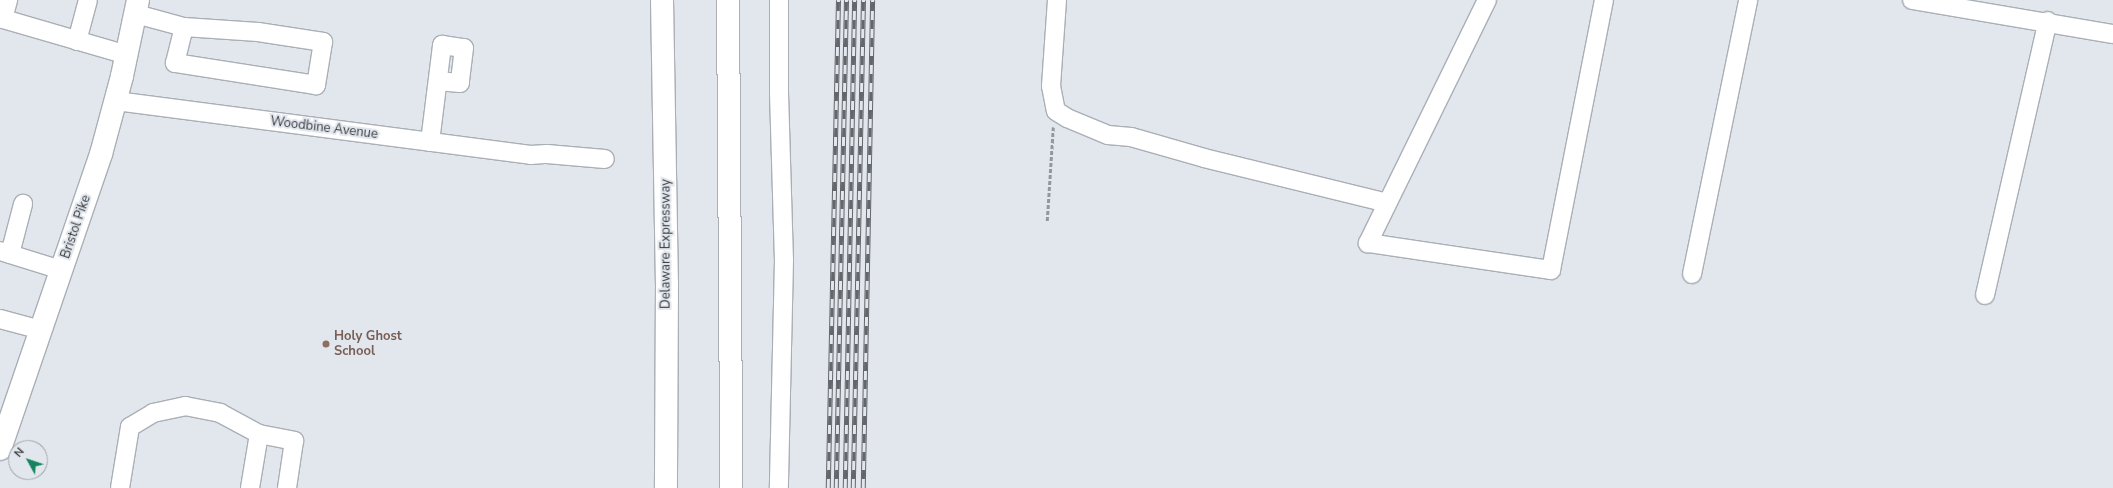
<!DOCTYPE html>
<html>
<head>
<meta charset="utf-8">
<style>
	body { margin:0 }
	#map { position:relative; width:2113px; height:488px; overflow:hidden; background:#e2e7ee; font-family:"Nunito Sans",sans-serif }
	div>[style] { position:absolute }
	.path>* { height:2.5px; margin-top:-1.25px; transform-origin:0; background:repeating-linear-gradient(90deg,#93979c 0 4px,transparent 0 6px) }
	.roads { filter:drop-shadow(1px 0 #aaafb6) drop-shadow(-1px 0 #aaafb6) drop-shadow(0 1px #aaafb6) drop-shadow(0 -1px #aaafb6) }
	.minor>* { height:18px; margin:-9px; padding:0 9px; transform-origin:9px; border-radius:9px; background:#fff }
	.major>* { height:22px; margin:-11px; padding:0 11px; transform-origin:11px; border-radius:11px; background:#fff }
	.highway>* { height:22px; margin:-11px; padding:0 11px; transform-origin:11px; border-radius:11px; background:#fff }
	.rail>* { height:4.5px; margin-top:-2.25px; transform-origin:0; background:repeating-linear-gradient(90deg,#e2e7ee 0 9px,#63666a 0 18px); box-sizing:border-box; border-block:1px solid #63666a }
	.dots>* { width:11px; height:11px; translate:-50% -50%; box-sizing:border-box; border:2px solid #e2e7ee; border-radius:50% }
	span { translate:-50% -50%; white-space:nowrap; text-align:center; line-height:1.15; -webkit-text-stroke:4px #e2e7ee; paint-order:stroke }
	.street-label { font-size:13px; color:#383a3d }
	.education-label { font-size:13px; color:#785e54; font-weight:700 }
	.left { translate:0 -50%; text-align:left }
	.north { position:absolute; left:8px; top:440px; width:40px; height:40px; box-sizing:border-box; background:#e2e7ee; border:1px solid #9ea2a7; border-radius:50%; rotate:310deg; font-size:11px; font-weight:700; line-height:16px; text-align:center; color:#383a3d }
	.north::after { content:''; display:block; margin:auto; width:14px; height:18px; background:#16835f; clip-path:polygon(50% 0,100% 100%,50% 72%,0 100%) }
</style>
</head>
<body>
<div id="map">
	<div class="path">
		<div style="left:1047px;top:221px;width:94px;rotate:-86.3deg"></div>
	</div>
	<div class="roads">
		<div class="minor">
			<div style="left:779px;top:0;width:93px;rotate:90deg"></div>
			<div style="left:779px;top:93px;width:167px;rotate:88.3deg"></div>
			<div style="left:784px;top:260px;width:228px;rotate:91.3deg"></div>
			<div style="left:1057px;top:0;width:86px;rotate:94deg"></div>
			<div style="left:1051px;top:86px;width:25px;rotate:79deg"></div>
			<div style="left:1056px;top:111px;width:13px;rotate:32deg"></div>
			<div style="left:1067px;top:118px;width:44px;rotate:22.5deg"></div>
			<div style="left:1108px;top:135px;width:23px;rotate:5deg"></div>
			<div style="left:1131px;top:137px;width:76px;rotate:16deg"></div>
			<div style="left:1204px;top:158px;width:188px;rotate:13.8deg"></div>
			<div style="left:1487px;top:0;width:271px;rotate:116.1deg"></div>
			<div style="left:1368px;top:243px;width:185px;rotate:8.4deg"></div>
			<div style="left:1551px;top:270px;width:275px;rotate:-78.9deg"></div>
			<div style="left:1912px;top:0;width:204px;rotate:9.6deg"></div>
			<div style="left:136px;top:14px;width:50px;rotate:15.2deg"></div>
			<div style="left:184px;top:27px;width:74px;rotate:3.9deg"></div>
			<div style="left:258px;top:32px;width:66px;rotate:8.7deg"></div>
			<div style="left:323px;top:42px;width:44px;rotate:99.2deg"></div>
			<div style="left:316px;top:85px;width:143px;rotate:-171.1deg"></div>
			<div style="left:175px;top:63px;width:37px;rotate:-76deg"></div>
			<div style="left:0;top:18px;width:132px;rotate:16.2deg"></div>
			<div style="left:3px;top:19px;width:20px;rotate:-75deg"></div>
			<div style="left:77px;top:41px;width:42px;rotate:-75deg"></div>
			<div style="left:116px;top:101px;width:418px;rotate:7.4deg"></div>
			<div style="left:531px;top:155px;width:16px;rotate:-4deg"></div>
			<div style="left:547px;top:154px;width:58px;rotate:4.9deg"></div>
			<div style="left:430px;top:142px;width:98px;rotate:-82.9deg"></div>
			<div style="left:442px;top:45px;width:22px;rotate:8deg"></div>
			<div style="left:464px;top:48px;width:35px;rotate:97deg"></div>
			<div style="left:460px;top:83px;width:22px;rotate:-175deg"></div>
			<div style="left:0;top:251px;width:64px;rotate:17.3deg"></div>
			<div style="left:10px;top:254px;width:52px;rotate:-75.4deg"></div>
			<div style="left:1692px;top:274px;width:280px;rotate:-78.4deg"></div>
			<div style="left:1985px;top:295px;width:281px;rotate:-77.1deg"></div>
			<div style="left:0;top:319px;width:42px;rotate:15deg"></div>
			<div style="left:259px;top:434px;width:36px;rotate:11deg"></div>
			<div style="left:294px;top:441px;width:48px;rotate:98.5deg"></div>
			<div style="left:120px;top:488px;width:62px;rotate:-80.7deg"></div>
			<div style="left:130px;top:427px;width:27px;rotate:-31deg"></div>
			<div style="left:153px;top:413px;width:33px;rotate:-12deg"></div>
			<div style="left:185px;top:406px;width:36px;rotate:11deg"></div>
			<div style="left:220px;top:413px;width:44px;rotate:28.3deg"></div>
			<div style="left:259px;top:434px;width:55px;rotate:99.5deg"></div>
		</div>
		<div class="major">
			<div style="left:0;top:449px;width:312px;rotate:-71.1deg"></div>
			<div style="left:101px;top:154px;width:81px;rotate:-74.9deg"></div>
			<div style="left:122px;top:76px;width:78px;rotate:-78.1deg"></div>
		</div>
		<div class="highway">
			<div style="left:662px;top:0;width:284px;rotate:89deg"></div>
			<div style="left:667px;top:284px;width:204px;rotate:90.3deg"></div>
			<div style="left:728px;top:0;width:488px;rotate:89.6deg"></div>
		</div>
	</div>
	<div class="rail">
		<div style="left:828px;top:488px;width:488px;rotate:-88.8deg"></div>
		<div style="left:836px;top:488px;width:488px;rotate:-88.8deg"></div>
		<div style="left:845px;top:488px;width:488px;rotate:-88.9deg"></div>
		<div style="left:853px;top:488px;width:488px;rotate:-88.8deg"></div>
		<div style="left:863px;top:488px;width:488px;rotate:-88.9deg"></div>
	</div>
	<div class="dots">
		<div style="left:326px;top:344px;background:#8d6e63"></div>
	</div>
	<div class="street-label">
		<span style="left:324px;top:128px;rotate:7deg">Woodbine Avenue</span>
		<span style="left:76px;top:227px;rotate:-71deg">Bristol Pike</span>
		<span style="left:666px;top:244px;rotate:-90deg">Delaware Expressway</span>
	</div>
	<div class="education-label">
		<span class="left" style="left:334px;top:344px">Holy Ghost<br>School</span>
	</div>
	<div class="north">N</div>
</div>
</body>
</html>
